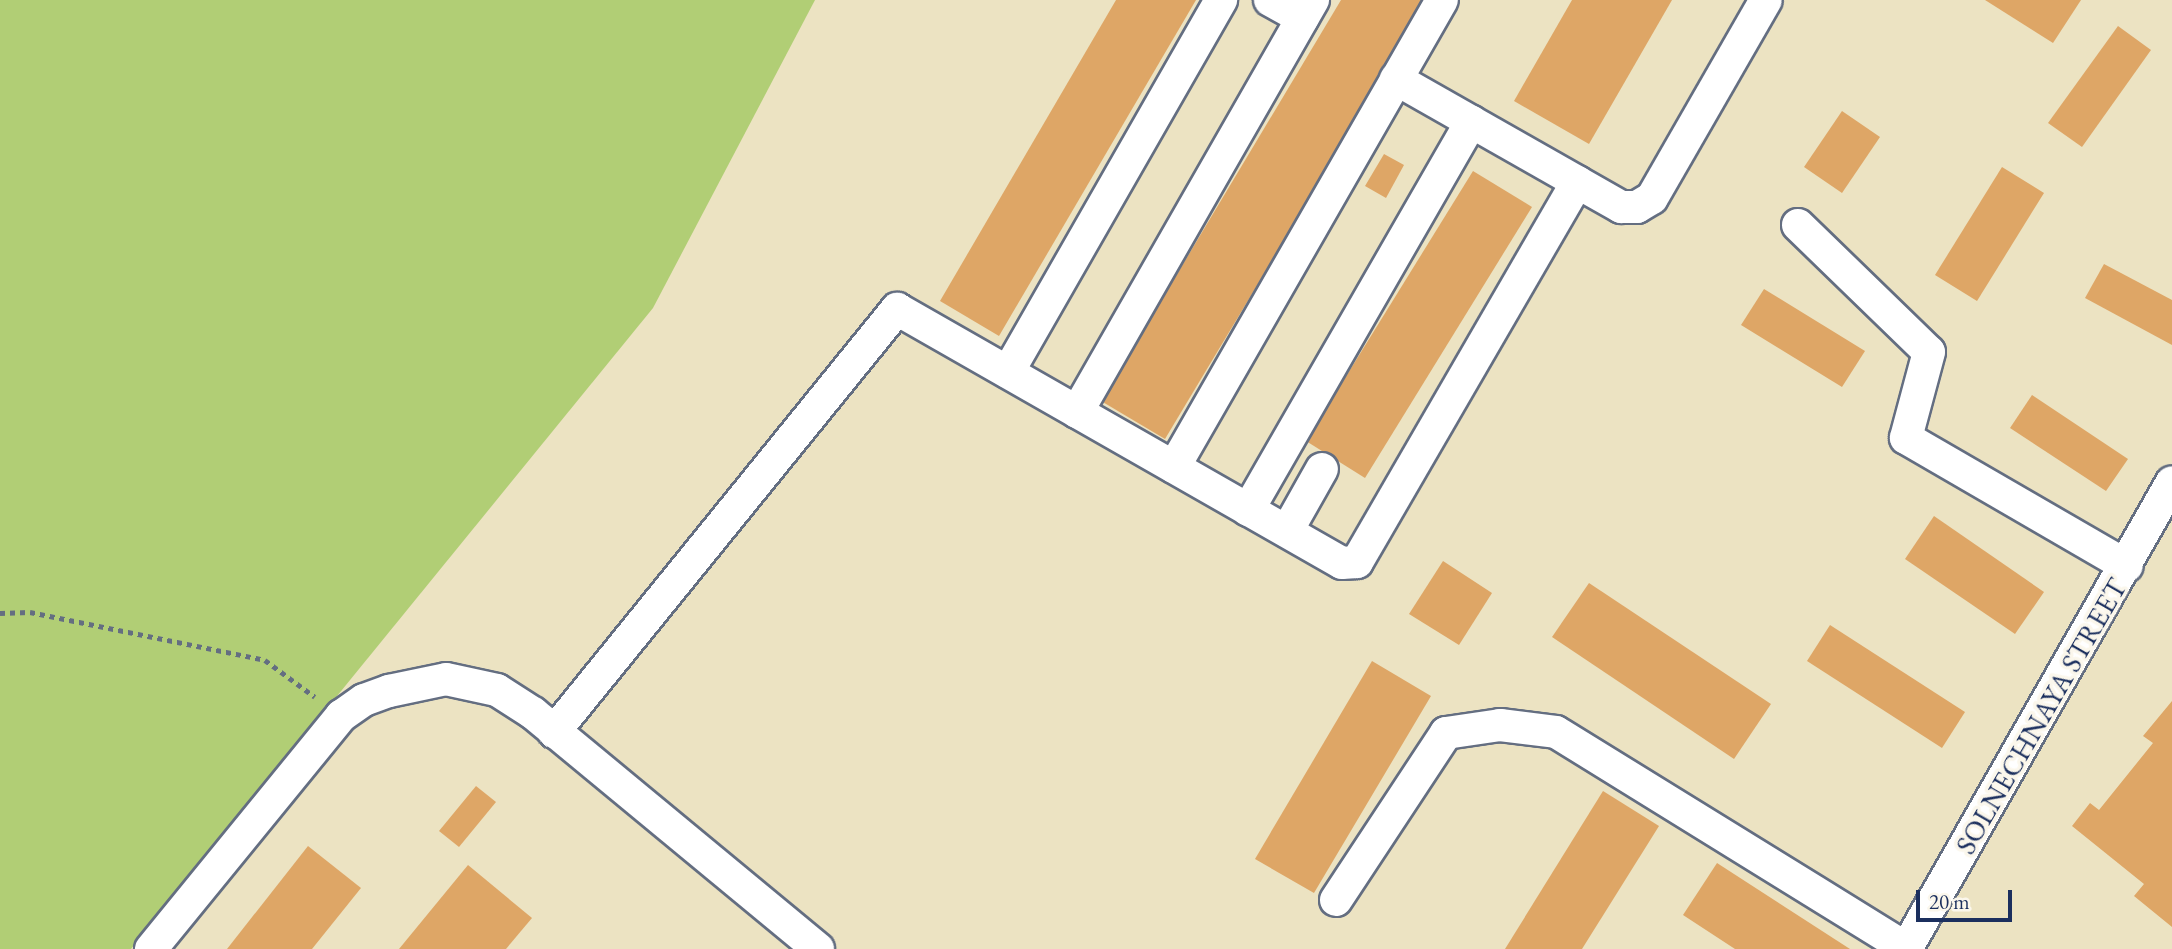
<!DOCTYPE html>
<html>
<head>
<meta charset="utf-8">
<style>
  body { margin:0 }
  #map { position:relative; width:2172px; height:949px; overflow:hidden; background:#ece3c2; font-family:"EB Garamond",serif }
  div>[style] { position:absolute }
  .green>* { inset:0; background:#b1ce75 }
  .building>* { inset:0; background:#dea666 }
  .path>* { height:4.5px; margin-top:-2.25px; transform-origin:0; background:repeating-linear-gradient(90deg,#646e81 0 5px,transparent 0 10px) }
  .roads { filter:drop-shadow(2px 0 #646e81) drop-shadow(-2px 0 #646e81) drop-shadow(0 2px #646e81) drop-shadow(0 -2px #646e81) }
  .minor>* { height:32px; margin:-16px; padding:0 16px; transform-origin:16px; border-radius:16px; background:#fff }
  span { translate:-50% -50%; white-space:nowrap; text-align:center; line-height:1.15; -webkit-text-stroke:7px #fbf7ec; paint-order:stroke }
  .street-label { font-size:28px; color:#1b2f5e }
  .scale { position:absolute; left:1916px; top:890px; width:96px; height:32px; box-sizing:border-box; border:4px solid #1b2f5e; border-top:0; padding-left:9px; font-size:21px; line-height:24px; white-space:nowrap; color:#1b2f5e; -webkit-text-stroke:5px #fbf7ec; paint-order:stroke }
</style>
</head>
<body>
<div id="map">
  <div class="green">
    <i style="clip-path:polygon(0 0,815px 0,653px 308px,131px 949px,0 949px)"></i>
  </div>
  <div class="building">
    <i style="clip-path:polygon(1116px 0,1196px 0,999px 336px,940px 301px)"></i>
    <i style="clip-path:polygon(1341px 0,1428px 0,1165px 439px,1101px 401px)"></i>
    <i style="clip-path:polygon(1572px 0,1672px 0,1589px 144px,1514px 101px)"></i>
    <i style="clip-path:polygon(1985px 0,2081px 0,2053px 43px)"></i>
    <i style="clip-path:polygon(2118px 26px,2151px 50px,2082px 147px,2048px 123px)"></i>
    <i style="clip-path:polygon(1842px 111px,1880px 137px,1842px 193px,1804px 167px)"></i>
    <i style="clip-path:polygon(1384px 154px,1404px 165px,1386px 198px,1365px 186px)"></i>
    <i style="clip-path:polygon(2002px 167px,2044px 193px,1977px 301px,1935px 275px)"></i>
    <i style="clip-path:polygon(1473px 171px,1532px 207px,1365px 478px,1306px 441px)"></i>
    <i style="clip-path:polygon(2104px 264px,2172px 300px,2172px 345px,2085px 298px)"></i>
    <i style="clip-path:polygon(1764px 289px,1865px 351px,1842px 387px,1741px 325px)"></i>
    <i style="clip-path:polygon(2032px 395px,2128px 459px,2106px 491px,2010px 428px)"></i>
    <i style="clip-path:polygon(1934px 516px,2044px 592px,2015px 634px,1905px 559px)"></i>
    <i style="clip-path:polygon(1443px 561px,1492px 593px,1459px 645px,1409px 614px)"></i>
    <i style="clip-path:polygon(1589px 583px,1771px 704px,1734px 759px,1552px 637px)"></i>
    <i style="clip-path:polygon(1830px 625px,1965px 712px,1942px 748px,1807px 661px)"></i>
    <i style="clip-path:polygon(1372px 661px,1431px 696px,1314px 893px,1255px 859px)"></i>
    <i style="clip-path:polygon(2172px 701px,2172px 927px,2134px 896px,2144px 884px,2072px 826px,2090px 803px,2099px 810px,2153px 743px,2143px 736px)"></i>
    <i style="clip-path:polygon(476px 786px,496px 802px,459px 847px,439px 831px)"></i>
    <i style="clip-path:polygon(1603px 791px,1659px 826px,1582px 949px,1505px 949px)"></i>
    <i style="clip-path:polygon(308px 846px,361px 888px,312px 949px,227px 949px)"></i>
    <i style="clip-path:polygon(1717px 863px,1850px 949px,1735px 949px,1683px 915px)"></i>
    <i style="clip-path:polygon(468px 865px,532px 918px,506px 949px,399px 949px)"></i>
  </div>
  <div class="path">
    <i style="left:0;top:613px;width:30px;rotate:-2deg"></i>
    <i style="left:30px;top:612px;width:240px;rotate:11.5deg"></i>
    <i style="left:265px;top:660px;width:62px;rotate:36.5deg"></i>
  </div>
  <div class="roads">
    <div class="minor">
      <i style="left:1270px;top:0;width:37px;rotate:29deg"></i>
      <i style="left:1396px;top:79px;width:208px;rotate:29.6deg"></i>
      <i style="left:1798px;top:225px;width:182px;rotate:44.1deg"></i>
      <i style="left:1929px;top:352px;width:89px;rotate:105deg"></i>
      <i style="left:1906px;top:438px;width:255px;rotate:30.1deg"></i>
      <i style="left:1008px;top:372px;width:429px;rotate:-60.2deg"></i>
      <i style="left:1077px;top:412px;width:475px;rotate:-60.2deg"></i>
      <i style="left:1174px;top:467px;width:538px;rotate:-60.15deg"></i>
      <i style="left:1248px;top:510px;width:448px;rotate:-60.1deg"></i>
      <i style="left:1287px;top:531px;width:71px;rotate:-60.6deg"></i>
      <i style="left:554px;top:732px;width:545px;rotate:-50.96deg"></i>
      <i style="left:897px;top:309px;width:512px;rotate:29.72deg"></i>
      <i style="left:1342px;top:563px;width:15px;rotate:-4deg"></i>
      <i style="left:1357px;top:562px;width:439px;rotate:-59.9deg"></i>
      <i style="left:1577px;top:182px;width:51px;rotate:29.6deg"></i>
      <i style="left:1621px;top:207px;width:16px"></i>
      <i style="left:1637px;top:207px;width:17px;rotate:-31deg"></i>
      <i style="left:1652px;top:198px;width:228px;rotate:-60.1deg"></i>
      <i style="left:1336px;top:900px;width:200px;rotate:-56.6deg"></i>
      <i style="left:1446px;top:733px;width:55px;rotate:-8.4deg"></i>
      <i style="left:1500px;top:725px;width:56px;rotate:7.1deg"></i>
      <i style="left:1556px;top:732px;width:413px;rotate:31.7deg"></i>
      <i style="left:151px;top:949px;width:301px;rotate:-50.8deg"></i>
      <i style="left:341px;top:716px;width:28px;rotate:-35deg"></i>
      <i style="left:364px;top:700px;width:27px;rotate:-20deg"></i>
      <i style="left:389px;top:691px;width:58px;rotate:-11.9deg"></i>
      <i style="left:446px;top:679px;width:52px;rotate:12.2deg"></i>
      <i style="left:497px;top:690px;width:43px;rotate:32.6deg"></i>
      <i style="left:533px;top:713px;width:370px;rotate:39.6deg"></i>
      <i style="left:1906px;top:949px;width:537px;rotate:-60.33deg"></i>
    </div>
  </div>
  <div class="street-label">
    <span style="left:2041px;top:716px;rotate:-60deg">SOLNECHNAYA STREET</span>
  </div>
  <div class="scale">20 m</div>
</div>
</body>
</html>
